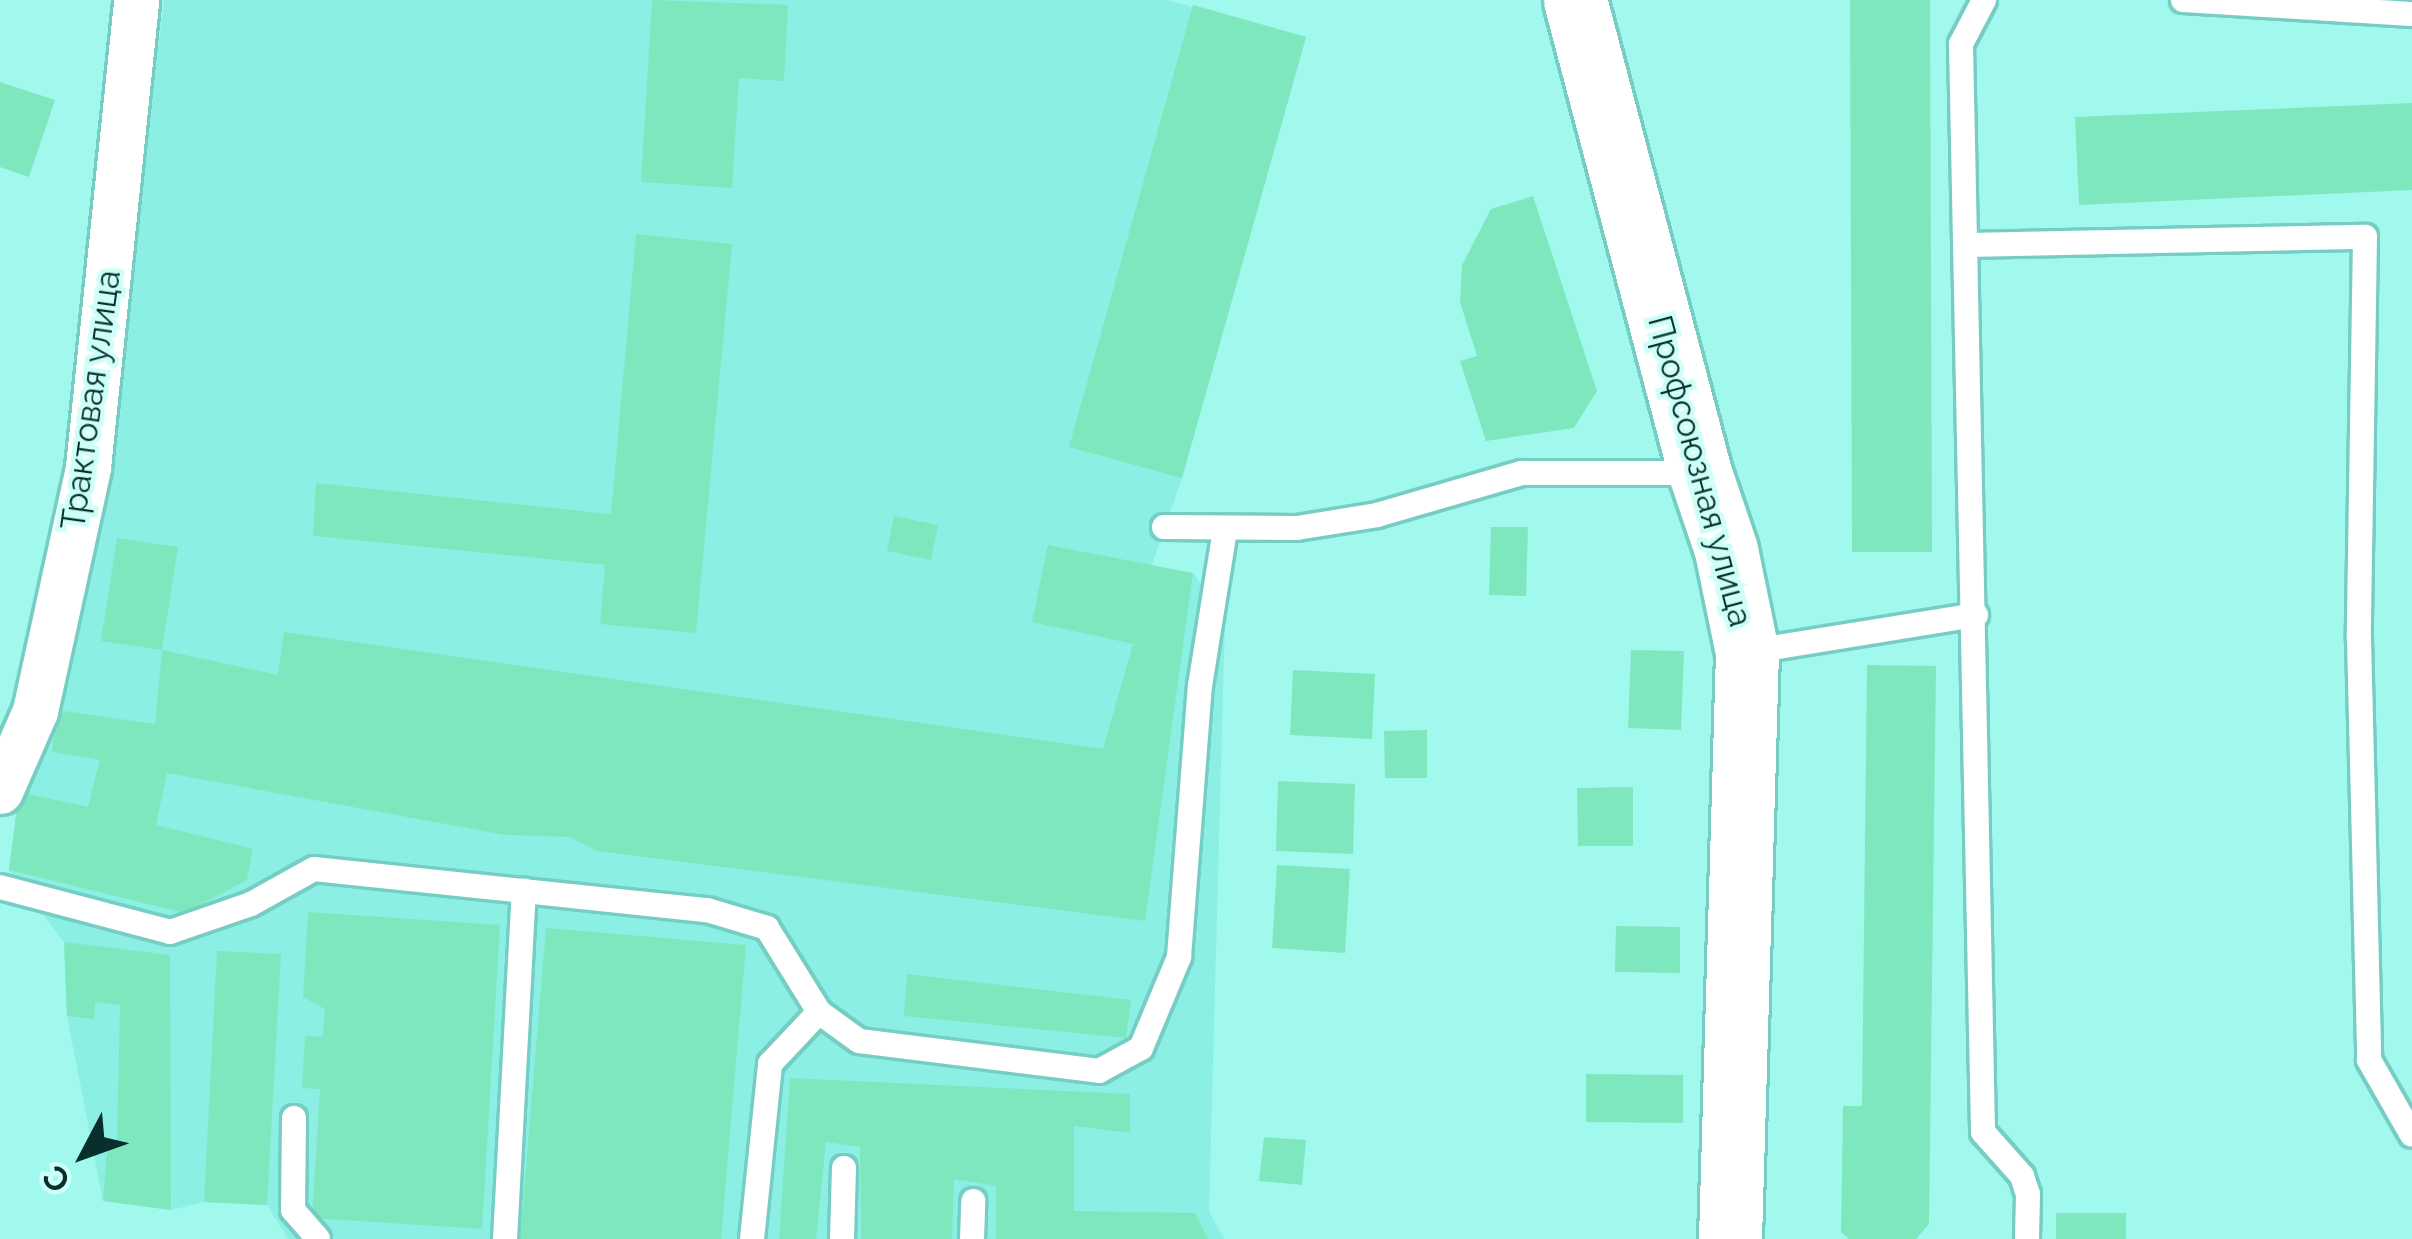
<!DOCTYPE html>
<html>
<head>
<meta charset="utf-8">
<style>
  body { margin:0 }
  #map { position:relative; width:2412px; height:1239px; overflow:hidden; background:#a1f9ee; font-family:Raleway,sans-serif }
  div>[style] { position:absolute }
  .built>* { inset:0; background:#8befe4 }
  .building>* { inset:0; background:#7fe7be }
  .roads { filter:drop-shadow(3px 0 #76cdc3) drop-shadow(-3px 0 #76cdc3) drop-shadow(0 3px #76cdc3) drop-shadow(0 -3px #76cdc3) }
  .lane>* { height:24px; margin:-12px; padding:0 12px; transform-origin:12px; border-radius:12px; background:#fff }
  .street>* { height:45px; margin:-22.5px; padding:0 22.5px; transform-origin:22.5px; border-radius:22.5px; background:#fff }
  .secondary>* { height:63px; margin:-31.5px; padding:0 31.5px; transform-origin:31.5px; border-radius:31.5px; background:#fff }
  span { translate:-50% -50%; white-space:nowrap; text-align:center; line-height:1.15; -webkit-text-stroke:9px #cdfff8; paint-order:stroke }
  .street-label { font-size:33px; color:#082f2b }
  .north { position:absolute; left:24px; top:1095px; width:120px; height:120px; -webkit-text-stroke:9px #cdfff8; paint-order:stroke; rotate:229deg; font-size:33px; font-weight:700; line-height:48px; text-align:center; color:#082f2b }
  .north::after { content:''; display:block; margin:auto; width:42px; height:54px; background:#082f2b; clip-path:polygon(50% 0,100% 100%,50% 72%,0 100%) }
</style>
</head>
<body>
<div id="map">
  <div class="built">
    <i style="clip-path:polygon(evenodd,164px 0,1167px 0,1306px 37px,1182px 478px,1151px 567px,1193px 573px,1225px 619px,1209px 1211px,1224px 1239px,288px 1239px,267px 1205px,204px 1202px,171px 1210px,103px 1201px,67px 1016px,64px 942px,9px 870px,19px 792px,111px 416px,164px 0,316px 484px,610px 514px,605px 565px,314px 536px,316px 484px)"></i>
  </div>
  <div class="building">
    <i style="clip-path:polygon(652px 0,788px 5px,784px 81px,739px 78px,732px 188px,641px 182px)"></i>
    <i style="clip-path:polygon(1850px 0,1930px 0,1932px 552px,1852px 552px)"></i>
    <i style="clip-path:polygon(1193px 5px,1306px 37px,1182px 478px,1069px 447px)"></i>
    <i style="clip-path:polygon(0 82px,55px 100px,29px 177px,0 167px)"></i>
    <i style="clip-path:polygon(2412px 103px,2412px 190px,2079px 205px,2075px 117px)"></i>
    <i style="clip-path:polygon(1533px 196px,1597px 391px,1574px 428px,1486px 441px,1460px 361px,1477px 356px,1460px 302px,1462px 265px,1491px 209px)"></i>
    <i style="clip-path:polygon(636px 234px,732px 244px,696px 633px,600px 624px,605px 565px,313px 536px,316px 483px,611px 514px)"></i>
    <i style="clip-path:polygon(894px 516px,938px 525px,931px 560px,887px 551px)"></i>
    <i style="clip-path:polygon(1491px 527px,1528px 527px,1526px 596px,1489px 595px)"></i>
    <i style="clip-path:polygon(117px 538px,178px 547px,162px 650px,278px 675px,284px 632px,1103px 749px,1133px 644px,1032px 622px,1048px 545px,1193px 573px,1145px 921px,598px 851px,569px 837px,506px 835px,167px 773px,156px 825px,253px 849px,247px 880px,185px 913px,9px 870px,19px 792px,88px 807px,100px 760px,52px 752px,57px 710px,155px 724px,162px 650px,101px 641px)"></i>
    <i style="clip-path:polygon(1631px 650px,1684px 651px,1681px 730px,1628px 728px)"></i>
    <i style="clip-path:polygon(1867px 665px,1936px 666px,1929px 1224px,1916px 1239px,1849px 1239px,1841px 1232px,1843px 1106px,1862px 1106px)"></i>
    <i style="clip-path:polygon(1293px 670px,1375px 674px,1372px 739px,1290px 735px)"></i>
    <i style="clip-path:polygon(1427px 730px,1427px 778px,1385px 778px,1384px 731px)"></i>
    <i style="clip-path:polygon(1278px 781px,1355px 784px,1353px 854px,1276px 851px)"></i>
    <i style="clip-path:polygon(1633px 787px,1633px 846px,1578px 846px,1577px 788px)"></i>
    <i style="clip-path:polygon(1277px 865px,1350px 869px,1345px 953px,1272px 948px)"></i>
    <i style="clip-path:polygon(308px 912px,500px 925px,482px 1229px,312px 1218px,320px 1089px,302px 1088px,305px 1036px,323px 1037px,325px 1009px,303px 997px)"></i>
    <i style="clip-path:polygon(1616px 926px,1680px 927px,1680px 973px,1615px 972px)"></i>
    <i style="clip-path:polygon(546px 928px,746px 945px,721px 1239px,520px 1239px)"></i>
    <i style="clip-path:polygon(64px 942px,170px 955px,171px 1210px,103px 1201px,107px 1152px,117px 1144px,120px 1005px,95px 1002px,94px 1019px,67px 1016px)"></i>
    <i style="clip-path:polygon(217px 951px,281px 954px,267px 1205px,204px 1202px)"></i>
    <i style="clip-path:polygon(907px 974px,1131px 1000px,1126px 1038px,904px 1016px)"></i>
    <i style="clip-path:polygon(1586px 1074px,1683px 1075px,1683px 1123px,1586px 1122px)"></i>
    <i style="clip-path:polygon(790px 1078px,1130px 1094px,1130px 1133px,1074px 1126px,1074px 1211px,1195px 1213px,1208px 1239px,996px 1239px,996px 1186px,954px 1179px,952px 1239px,861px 1239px,860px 1147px,826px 1142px,816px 1239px,779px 1239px)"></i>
    <i style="clip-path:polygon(1264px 1137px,1306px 1140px,1302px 1185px,1259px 1181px)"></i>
    <i style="clip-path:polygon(2056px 1213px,2126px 1213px,2126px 1239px,2056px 1239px)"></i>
  </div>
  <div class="roads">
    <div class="lane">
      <i style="left:1984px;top:0;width:50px;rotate:117.6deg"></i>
      <i style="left:1961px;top:44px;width:1088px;rotate:88.84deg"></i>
      <i style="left:1983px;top:1132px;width:59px;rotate:48.4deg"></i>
      <i style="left:2022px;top:1176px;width:19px;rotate:72deg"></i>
      <i style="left:2028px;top:1194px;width:45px;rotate:91.3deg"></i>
      <i style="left:2183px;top:0;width:229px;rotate:3.5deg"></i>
      <i style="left:1967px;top:245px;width:398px;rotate:-1.2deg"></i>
      <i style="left:2365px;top:237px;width:402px;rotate:90.9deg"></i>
      <i style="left:2359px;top:639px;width:421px;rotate:88.6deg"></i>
      <i style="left:2369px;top:1060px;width:86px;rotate:60.2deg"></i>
      <i style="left:1164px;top:527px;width:133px;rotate:0.4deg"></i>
      <i style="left:1297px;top:528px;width:81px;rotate:-9.2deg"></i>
      <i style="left:1377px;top:515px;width:151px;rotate:-16.2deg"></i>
      <i style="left:1522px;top:473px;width:176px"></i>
      <i style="left:1747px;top:652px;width:232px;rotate:-9.2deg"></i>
      <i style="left:0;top:887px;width:176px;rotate:14.8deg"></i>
      <i style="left:170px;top:932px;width:86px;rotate:-19.1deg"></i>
      <i style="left:251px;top:904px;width:72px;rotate:-29.1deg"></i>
      <i style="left:314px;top:869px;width:395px;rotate:6deg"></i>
      <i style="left:707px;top:910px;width:63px;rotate:16.7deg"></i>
      <i style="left:767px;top:928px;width:99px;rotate:58.2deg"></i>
      <i style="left:819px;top:1012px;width:49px;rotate:35.9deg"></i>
      <i style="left:859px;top:1041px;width:242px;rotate:7.1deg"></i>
      <i style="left:1099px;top:1071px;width:48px;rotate:-28.7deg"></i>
      <i style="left:1141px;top:1048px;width:99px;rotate:-67.3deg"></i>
      <i style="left:1179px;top:957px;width:272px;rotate:-85.6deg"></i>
      <i style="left:1200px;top:686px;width:158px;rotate:-80.9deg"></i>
      <i style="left:294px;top:1118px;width:92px;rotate:90.6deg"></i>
      <i style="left:293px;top:1210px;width:38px;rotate:49deg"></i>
      <i style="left:505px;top:1239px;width:349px;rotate:-86.9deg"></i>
      <i style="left:752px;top:1239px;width:176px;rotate:-84.1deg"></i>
      <i style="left:770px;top:1064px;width:71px;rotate:-46.7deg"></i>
      <i style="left:842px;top:1239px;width:71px;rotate:-88.4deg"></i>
      <i style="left:972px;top:1239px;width:38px;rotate:-88deg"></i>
    </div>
    <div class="street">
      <i style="left:0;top:791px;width:87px;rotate:-66.4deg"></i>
      <i style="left:35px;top:711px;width:250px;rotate:-77.7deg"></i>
      <i style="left:88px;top:467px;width:469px;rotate:-84.1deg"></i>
    </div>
    <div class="secondary">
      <i style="left:1575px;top:0;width:489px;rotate:75.2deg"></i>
      <i style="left:1700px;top:473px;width:81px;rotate:71.3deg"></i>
      <i style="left:1726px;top:550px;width:104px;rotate:78.4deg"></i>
      <i style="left:1747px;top:652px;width:587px;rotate:91.66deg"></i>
    </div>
  </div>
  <div class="street-label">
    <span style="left:91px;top:400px;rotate:-82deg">Трактовая улица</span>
    <span style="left:1700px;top:471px;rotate:75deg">Профсоюзная улица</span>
  </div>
  <div class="north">С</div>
</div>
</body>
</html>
